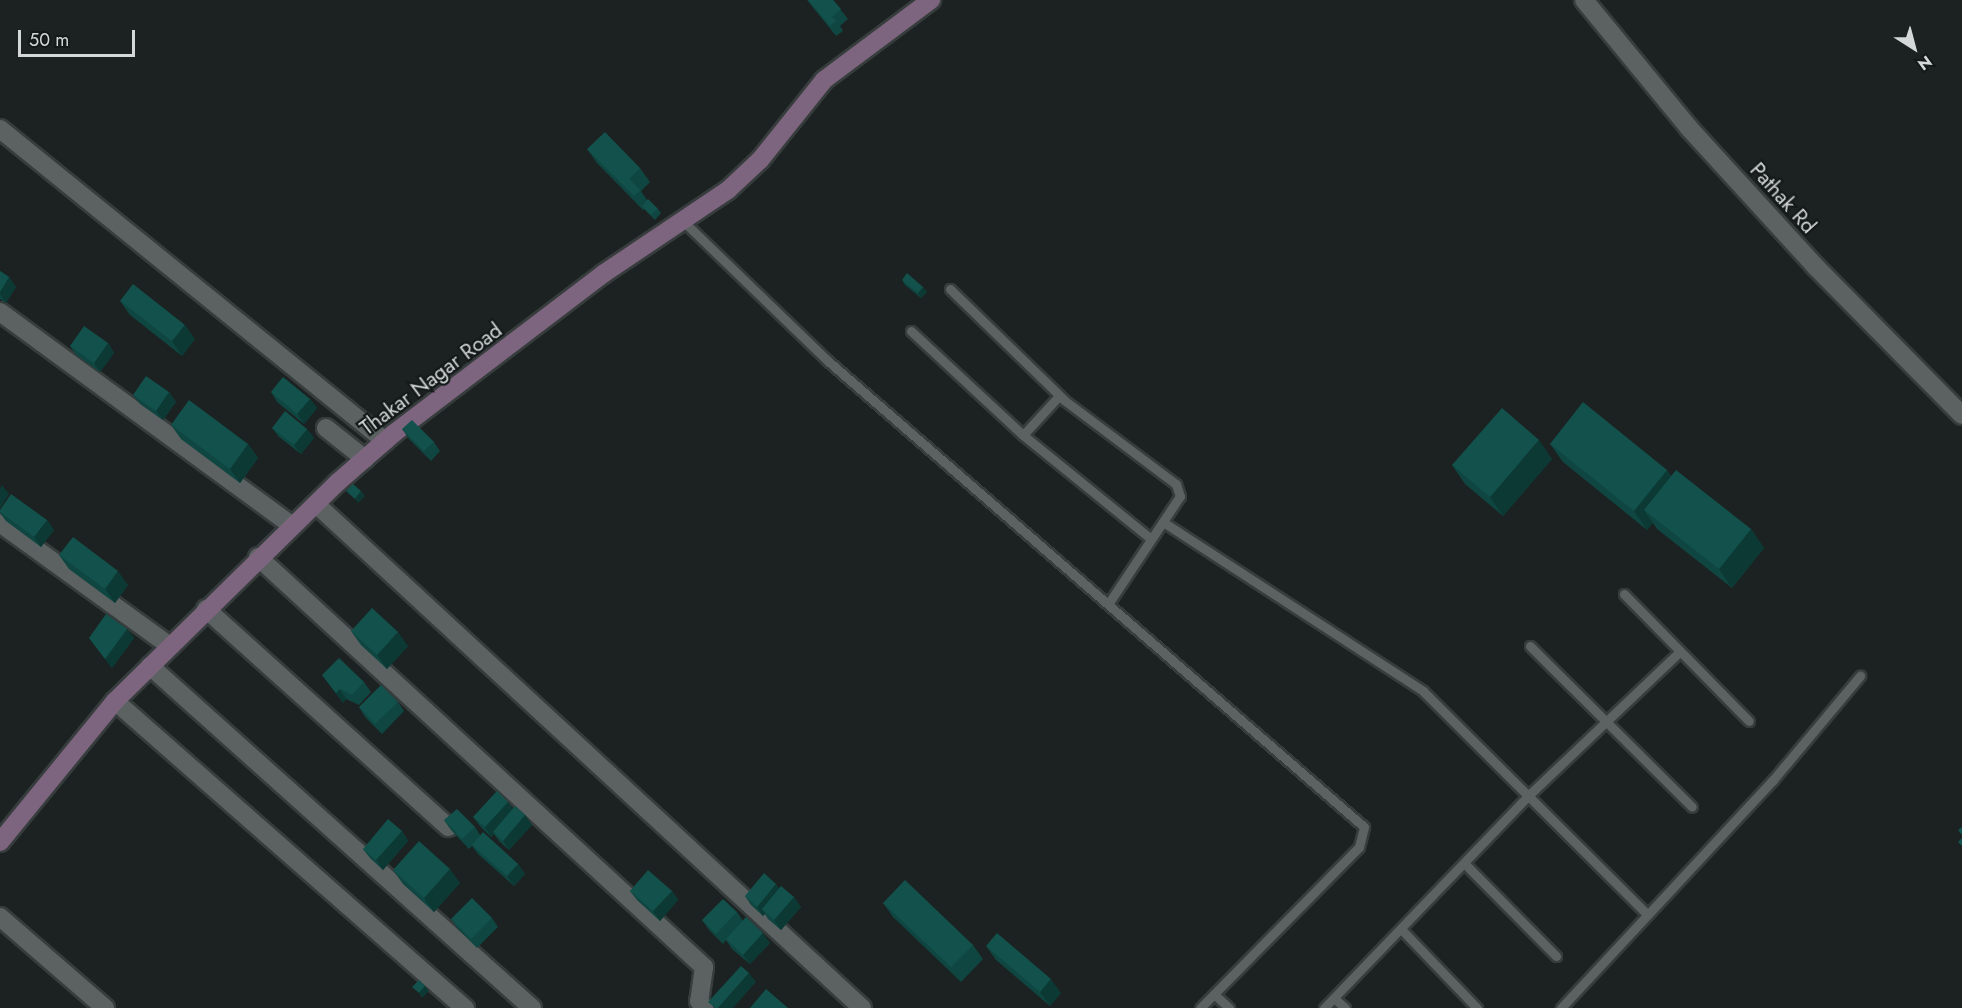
<!DOCTYPE html>
<html>
<head>
<meta charset="utf-8">
<style>
  body { margin:0 }
  #map { position:relative; width:1962px; height:1008px; overflow:hidden; background:#1c2221; font-family:Jost,sans-serif }
  div>[style] { position:absolute }
  .roads { filter:drop-shadow(2px 0 #373c3c) drop-shadow(-2px 0 #373c3c) drop-shadow(0 2px #373c3c) drop-shadow(0 -2px #373c3c) }
  .lane>* { height:9px; margin:-4.5px; padding:0 4.5px; transform-origin:4.5px; border-radius:4.5px; background:#5b6261 }
  .street>* { height:18px; margin:-9px; padding:0 9px; transform-origin:9px; border-radius:9px; background:#5b6261 }
  .secondary>* { height:18px; margin:-9px; padding:0 9px; transform-origin:9px; border-radius:9px; background:#7d657f }
  .wall>* { inset:0; background:#0f4641 }
  .shaded-wall>* { inset:0; background:#0d3935 }
  .building>* { inset:0; background:#12514c }
  span { translate:-50% -50%; white-space:nowrap; text-align:center; line-height:1.15; -webkit-text-stroke:4.5px #131818; paint-order:stroke }
  .street-label { font-size:21px; color:#d4d8d8 }
  .north { position:absolute; left:1884px; top:18px; width:60px; height:60px; -webkit-text-stroke:4px #131818; paint-order:stroke; rotate:144deg; font-size:16px; font-weight:700; line-height:24px; text-align:center; color:#d4d8d8 }
  .north::after { content:''; display:block; margin:auto; width:21px; height:27px; background:#d4d8d8; clip-path:polygon(50% 0,100% 100%,50% 72%,0 100%) }
  .scale { position:absolute; left:18px; top:30px; width:117px; height:27px; box-sizing:border-box; border:3px solid #d4d8d8; border-top:0; padding-left:8px; font-size:18px; line-height:21px; white-space:nowrap; color:#d4d8d8; -webkit-text-stroke:4px #131818; paint-order:stroke }
</style>
</head>
<body>
<div id="map">
  <div class="roads">
    <div class="lane">
      <i style="left:683px;top:221px;width:202px;rotate:44deg"></i>
      <i style="left:828px;top:361px;width:710px;rotate:41deg"></i>
      <i style="left:1364px;top:827px;width:21px;rotate:104deg"></i>
      <i style="left:1359px;top:847px;width:226px;rotate:134.6deg"></i>
      <i style="left:950px;top:289px;width:159px;rotate:44.2deg"></i>
      <i style="left:1064px;top:400px;width:140px;rotate:36.9deg"></i>
      <i style="left:1176px;top:484px;width:13px;rotate:72deg"></i>
      <i style="left:1180px;top:496px;width:128px;rotate:123.6deg"></i>
      <i style="left:911px;top:331px;width:153px;rotate:42.9deg"></i>
      <i style="left:1023px;top:435px;width:165px;rotate:39.1deg"></i>
      <i style="left:1023px;top:435px;width:53px;rotate:-47.3deg"></i>
      <i style="left:1163px;top:522px;width:310px;rotate:33deg"></i>
      <i style="left:1423px;top:691px;width:317px;rotate:44.9deg"></i>
      <i style="left:1624px;top:594px;width:178px;rotate:45.5deg"></i>
      <i style="left:1530px;top:646px;width:228px;rotate:44.8deg"></i>
      <i style="left:1464px;top:863px;width:131px;rotate:45.3deg"></i>
      <i style="left:1401px;top:929px;width:110px;rotate:46.1deg"></i>
      <i style="left:1214px;top:994px;width:21px;rotate:43deg"></i>
      <i style="left:1334px;top:998px;width:15px;rotate:42deg"></i>
      <i style="left:1324px;top:1008px;width:296px;rotate:-46.1deg"></i>
      <i style="left:1529px;top:795px;width:207px;rotate:-43.6deg"></i>
      <i style="left:1561px;top:1008px;width:311px;rotate:-47.1deg"></i>
      <i style="left:1773px;top:780px;width:136px;rotate:-50.1deg"></i>
    </div>
    <div class="street">
      <i style="left:1584px;top:0;width:166px;rotate:50.6deg"></i>
      <i style="left:1689px;top:128px;width:187px;rotate:47.6deg"></i>
      <i style="left:1815px;top:266px;width:209px;rotate:45.4deg"></i>
      <i style="left:0;top:129px;width:496px;rotate:39deg"></i>
      <i style="left:0;top:312px;width:362px;rotate:36.2deg"></i>
      <i style="left:326px;top:428px;width:50px;rotate:38.5deg"></i>
      <i style="left:316px;top:504px;width:743px;rotate:42.71deg"></i>
      <i style="left:0;top:523px;width:210px;rotate:35.9deg"></i>
      <i style="left:258px;top:557px;width:606px;rotate:42.59deg"></i>
      <i style="left:704px;top:967px;width:34px;rotate:98deg"></i>
      <i style="left:699px;top:1001px;width:9px;rotate:54deg"></i>
      <i style="left:206px;top:609px;width:326px;rotate:42deg"></i>
      <i style="left:150px;top:666px;width:513px;rotate:41.84deg"></i>
      <i style="left:115px;top:701px;width:466px;rotate:41.3deg"></i>
      <i style="left:0;top:917px;width:139px;rotate:40.9deg"></i>
    </div>
    <div class="secondary">
      <i style="left:0;top:842px;width:182px;rotate:-50.8deg"></i>
      <i style="left:115px;top:701px;width:313px;rotate:-44.5deg"></i>
      <i style="left:338px;top:482px;width:73px;rotate:-41.1deg"></i>
      <i style="left:393px;top:434px;width:264px;rotate:-37.3deg"></i>
      <i style="left:603px;top:274px;width:151px;rotate:-33.9deg"></i>
      <i style="left:728px;top:190px;width:44px;rotate:-43.2deg"></i>
      <i style="left:760px;top:160px;width:102px;rotate:-51.3deg"></i>
      <i style="left:824px;top:80px;width:134px;rotate:-36.8deg"></i>
    </div>
  </div>
  <div class="wall">
    <i style="clip-path:polygon(807px 0,833px 0,848px 19px,840px 26px,843px 31px,836px 36px)"></i>
    <i style="clip-path:polygon(587px 149px,640px 168px,650px 182px,641px 191px,647px 200px,658px 209px,661px 213px,655px 220px,644px 209px,643px 210px,597px 163px)"></i>
    <i style="clip-path:polygon(0 271px,9px 277px,16px 287px,6px 303px,0 299px)"></i>
    <i style="clip-path:polygon(902px 280px,923px 287px,927px 292px,921px 298px,905px 285px)"></i>
    <i style="clip-path:polygon(120px 301px,195px 339px,182px 356px,130px 315px)"></i>
    <i style="clip-path:polygon(108px 343px,114px 353px,100px 372px,76px 355px,70px 346px)"></i>
    <i style="clip-path:polygon(169px 392px,176px 402px,163px 420px,140px 404px,133px 395px)"></i>
    <i style="clip-path:polygon(271px 392px,310px 399px,317px 408px,304px 424px,277px 402px)"></i>
    <i style="clip-path:polygon(171px 425px,248px 444px,258px 458px,240px 483px,181px 439px)"></i>
    <i style="clip-path:polygon(272px 428px,307px 429px,314px 438px,301px 454px,279px 437px)"></i>
    <i style="clip-path:polygon(402px 429px,434px 442px,440px 451px,431px 461px,409px 439px)"></i>
    <i style="clip-path:polygon(1550px 444px,1667px 470px,1671px 476px,1751px 529px,1764px 548px,1732px 588px,1657px 529px,1653px 523px,1647px 530px,1563px 462px)"></i>
    <i style="clip-path:polygon(1552px 459px,1503px 516px,1465px 484px,1452px 465px)"></i>
    <i style="clip-path:polygon(0 510px,47px 520px,54px 530px,41px 547px,6px 521px,0 513px)"></i>
    <i style="clip-path:polygon(59px 555px,128px 585px,115px 603px,69px 569px)"></i>
    <i style="clip-path:polygon(127px 629px,134px 638px,112px 668px,89px 638px)"></i>
    <i style="clip-path:polygon(351px 631px,408px 646px,387px 669px,361px 645px)"></i>
    <i style="clip-path:polygon(322px 675px,364px 682px,371px 692px,359px 705px,346px 699px,343px 703px)"></i>
    <i style="clip-path:polygon(398px 702px,404px 711px,382px 734px,365px 717px,359px 707px)"></i>
    <i style="clip-path:polygon(508px 802px,513px 809px,525px 815px,532px 825px,509px 850px,499px 841px,494px 834px,491px 837px,480px 826px,473px 817px)"></i>
    <i style="clip-path:polygon(444px 820px,475px 827px,480px 835px,518px 864px,525px 874px,514px 886px,478px 854px,472px 846px,469px 849px,451px 830px)"></i>
    <i style="clip-path:polygon(402px 831px,408px 841px,383px 870px,370px 858px,363px 849px)"></i>
    <i style="clip-path:polygon(393px 870px,460px 883px,434px 912px,403px 884px)"></i>
    <i style="clip-path:polygon(780px 888px,794px 897px,801px 907px,781px 930px,768px 919px,765px 914px,763px 916px,751px 905px,745px 896px)"></i>
    <i style="clip-path:polygon(630px 891px,672px 891px,678px 900px,660px 921px,637px 900px)"></i>
    <i style="clip-path:polygon(883px 903px,973px 945px,983px 959px,961px 982px,893px 917px)"></i>
    <i style="clip-path:polygon(737px 912px,743px 921px,770px 943px,750px 964px,732px 949px,726px 940px,723px 944px,709px 930px,702px 920px)"></i>
    <i style="clip-path:polygon(492px 918px,498px 927px,477px 948px,458px 929px,451px 919px)"></i>
    <i style="clip-path:polygon(986px 946px,1061px 993px,1050px 1006px,996px 960px)"></i>
  </div>
  <div class="shaded-wall">
    <i style="clip-path:polygon(9px 277px,16px 287px,6px 303px,0 294px,0 292px)"></i>
    <i style="clip-path:polygon(923px 287px,927px 292px,921px 298px,918px 293px)"></i>
    <i style="clip-path:polygon(185px 325px,195px 339px,182px 356px,172px 341px)"></i>
    <i style="clip-path:polygon(108px 343px,114px 353px,100px 372px,94px 363px)"></i>
    <i style="clip-path:polygon(169px 392px,176px 402px,163px 420px,156px 411px)"></i>
    <i style="clip-path:polygon(310px 399px,317px 408px,304px 424px,297px 414px)"></i>
    <i style="clip-path:polygon(307px 429px,314px 438px,301px 454px,294px 445px)"></i>
    <i style="clip-path:polygon(1539px 440px,1552px 459px,1503px 516px,1490px 497px)"></i>
    <i style="clip-path:polygon(248px 444px,258px 458px,240px 483px,230px 469px)"></i>
    <i style="clip-path:polygon(1667px 470px,1680px 489px,1644px 510px,1653px 523px,1647px 530px,1634px 511px)"></i>
    <i style="clip-path:polygon(2px 485px,9px 494px,0 509px,0 489px)"></i>
    <i style="clip-path:polygon(361px 491px,365px 496px,358px 503px,355px 499px)"></i>
    <i style="clip-path:polygon(47px 520px,54px 530px,41px 547px,34px 537px)"></i>
    <i style="clip-path:polygon(1751px 529px,1764px 548px,1732px 588px,1719px 569px)"></i>
    <i style="clip-path:polygon(118px 571px,128px 585px,115px 603px,105px 589px)"></i>
    <i style="clip-path:polygon(127px 629px,134px 638px,112px 668px,105px 659px)"></i>
    <i style="clip-path:polygon(398px 632px,408px 646px,387px 669px,377px 655px)"></i>
    <i style="clip-path:polygon(340px 689px,346px 699px,343px 703px,336px 693px)"></i>
    <i style="clip-path:polygon(508px 802px,515px 811px,491px 837px,485px 827px)"></i>
    <i style="clip-path:polygon(525px 815px,532px 825px,509px 850px,503px 841px)"></i>
    <i style="clip-path:polygon(402px 831px,408px 841px,383px 870px,376px 860px)"></i>
    <i style="clip-path:polygon(518px 864px,525px 874px,514px 886px,507px 876px)"></i>
    <i style="clip-path:polygon(450px 869px,460px 883px,434px 912px,424px 898px)"></i>
    <i style="clip-path:polygon(776px 884px,783px 893px,762px 909px,765px 914px,763px 916px,757px 907px)"></i>
    <i style="clip-path:polygon(672px 891px,678px 900px,660px 921px,653px 911px)"></i>
    <i style="clip-path:polygon(794px 897px,801px 907px,781px 930px,774px 920px)"></i>
    <i style="clip-path:polygon(763px 933px,770px 943px,750px 964px,743px 955px)"></i>
    <i style="clip-path:polygon(749px 973px,756px 982px,733px 1008px,718px 1008px)"></i>
    <i style="clip-path:polygon(1051px 979px,1061px 993px,1050px 1006px,1040px 992px)"></i>
    <i style="clip-path:polygon(425px 986px,429px 991px,422px 998px,419px 993px)"></i>
  </div>
  <div class="building">
    <i style="clip-path:polygon(808px 0,833px 0,841px 9px,832px 17px,836px 21px,830px 26px)"></i>
    <i style="clip-path:polygon(605px 132px,640px 168px,629px 179px,640px 190px,634px 196px,587px 149px)"></i>
    <i style="clip-path:polygon(648px 199px,658px 209px,651px 215px,642px 206px)"></i>
    <i style="clip-path:polygon(0 271px,9px 277px,0 292px)"></i>
    <i style="clip-path:polygon(907px 273px,923px 287px,918px 293px,902px 280px)"></i>
    <i style="clip-path:polygon(133px 284px,185px 325px,172px 341px,120px 301px)"></i>
    <i style="clip-path:polygon(84px 326px,108px 343px,94px 363px,70px 346px)"></i>
    <i style="clip-path:polygon(146px 376px,169px 392px,156px 411px,133px 395px)"></i>
    <i style="clip-path:polygon(283px 377px,310px 399px,297px 414px,271px 392px)"></i>
    <i style="clip-path:polygon(189px 400px,248px 444px,230px 469px,171px 425px)"></i>
    <i style="clip-path:polygon(1583px 402px,1667px 470px,1634px 511px,1550px 444px)"></i>
    <i style="clip-path:polygon(1502px 408px,1539px 440px,1490px 497px,1452px 465px)"></i>
    <i style="clip-path:polygon(285px 411px,307px 429px,294px 445px,272px 428px)"></i>
    <i style="clip-path:polygon(412px 420px,434px 442px,424px 451px,402px 429px)"></i>
    <i style="clip-path:polygon(1676px 470px,1751px 529px,1719px 569px,1644px 510px)"></i>
    <i style="clip-path:polygon(353px 484px,361px 491px,355px 499px,346px 491px)"></i>
    <i style="clip-path:polygon(11px 494px,47px 520px,34px 537px,0 512px,0 510px)"></i>
    <i style="clip-path:polygon(73px 537px,118px 571px,105px 589px,59px 555px)"></i>
    <i style="clip-path:polygon(372px 608px,398px 632px,377px 655px,351px 631px)"></i>
    <i style="clip-path:polygon(106px 614px,127px 629px,105px 659px,89px 638px)"></i>
    <i style="clip-path:polygon(339px 658px,364px 682px,352px 695px,340px 689px,336px 693px,322px 675px)"></i>
    <i style="clip-path:polygon(381px 685px,398px 702px,375px 724px,359px 707px)"></i>
    <i style="clip-path:polygon(497px 791px,508px 802px,485px 827px,473px 817px)"></i>
    <i style="clip-path:polygon(515px 806px,525px 815px,503px 841px,493px 832px)"></i>
    <i style="clip-path:polygon(457px 809px,475px 827px,462px 839px,444px 820px)"></i>
    <i style="clip-path:polygon(388px 819px,402px 831px,376px 860px,363px 849px)"></i>
    <i style="clip-path:polygon(1962px 827px,1962px 835px,1958px 830px)"></i>
    <i style="clip-path:polygon(483px 832px,518px 864px,507px 876px,472px 845px)"></i>
    <i style="clip-path:polygon(1962px 838px,1962px 846px,1958px 842px)"></i>
    <i style="clip-path:polygon(419px 841px,450px 869px,424px 898px,393px 870px)"></i>
    <i style="clip-path:polygon(648px 870px,672px 891px,653px 911px,630px 891px)"></i>
    <i style="clip-path:polygon(764px 873px,776px 884px,757px 907px,745px 896px)"></i>
    <i style="clip-path:polygon(905px 880px,973px 945px,951px 967px,883px 903px)"></i>
    <i style="clip-path:polygon(781px 886px,794px 897px,774px 920px,762px 909px)"></i>
    <i style="clip-path:polygon(472px 898px,492px 918px,471px 939px,451px 919px)"></i>
    <i style="clip-path:polygon(723px 899px,737px 912px,716px 934px,702px 920px)"></i>
    <i style="clip-path:polygon(746px 917px,763px 933px,743px 955px,726px 939px)"></i>
    <i style="clip-path:polygon(997px 933px,1051px 979px,1040px 992px,986px 946px)"></i>
    <i style="clip-path:polygon(741px 966px,749px 973px,718px 1008px,715px 1008px,708px 1002px)"></i>
    <i style="clip-path:polygon(419px 980px,425px 986px,419px 993px,412px 987px)"></i>
    <i style="clip-path:polygon(766px 989px,788px 1008px,750px 1008px)"></i>
  </div>
  <div class="street-label">
    <span style="left:1783px;top:198px;rotate:48deg">Pathak Rd</span>
    <span style="left:431px;top:379px;rotate:-37deg">Thakar Nagar Road</span>
  </div>
  <div class="north">N</div>
  <div class="scale">50 m</div>
</div>
</body>
</html>
